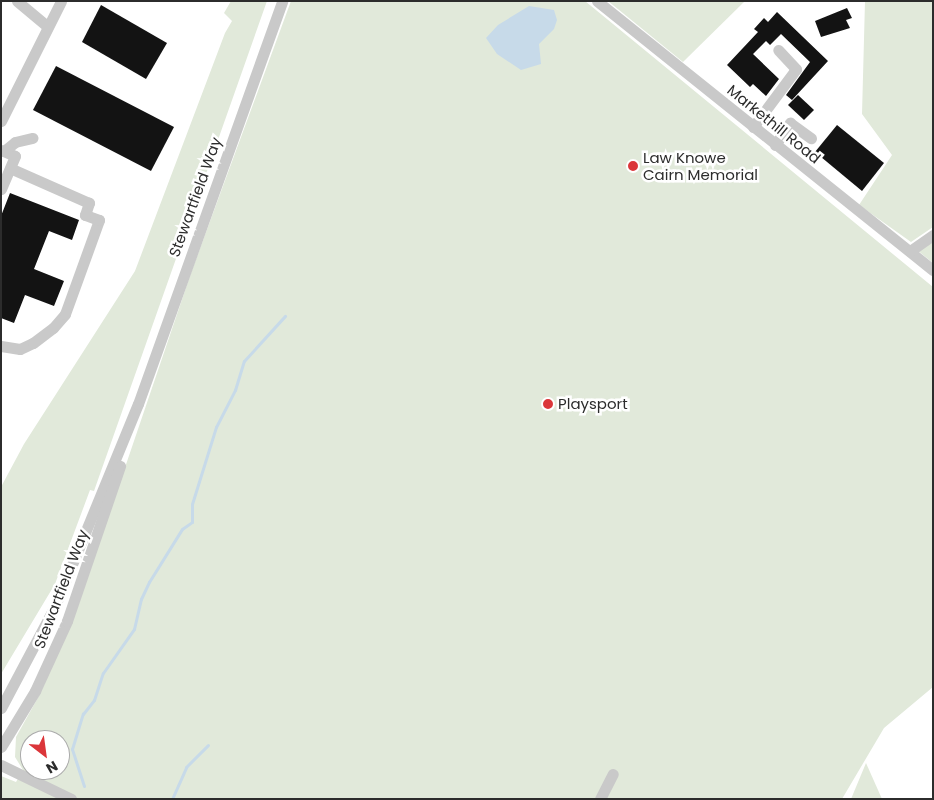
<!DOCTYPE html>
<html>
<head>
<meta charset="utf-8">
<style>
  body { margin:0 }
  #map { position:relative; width:934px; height:800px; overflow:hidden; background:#fff; font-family:Poppins,sans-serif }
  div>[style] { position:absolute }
  .green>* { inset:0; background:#e1e9da }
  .water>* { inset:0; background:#c7dae9 }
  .stream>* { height:3px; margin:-1.5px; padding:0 1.5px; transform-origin:1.5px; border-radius:1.5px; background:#c7dae9 }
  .building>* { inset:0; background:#131313 }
  .minor>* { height:11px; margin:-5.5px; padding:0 5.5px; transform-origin:5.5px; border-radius:5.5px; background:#c9c9c9 }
  .dots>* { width:14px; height:14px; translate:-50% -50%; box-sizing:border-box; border:2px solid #fff; border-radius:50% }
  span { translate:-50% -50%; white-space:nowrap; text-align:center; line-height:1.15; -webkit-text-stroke:5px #fff; paint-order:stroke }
  .street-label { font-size:15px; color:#2c2c2c }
  .poi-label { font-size:15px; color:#2c2c2c }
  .left { translate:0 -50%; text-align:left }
  .frame { position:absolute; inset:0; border:2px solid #2c2c2c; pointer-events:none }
  .north { position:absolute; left:20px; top:730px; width:50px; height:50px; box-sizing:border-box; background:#fff; border:1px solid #ababab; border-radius:50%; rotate:150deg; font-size:14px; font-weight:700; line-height:20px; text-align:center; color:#2c2c2c }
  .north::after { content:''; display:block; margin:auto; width:18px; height:22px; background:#db363a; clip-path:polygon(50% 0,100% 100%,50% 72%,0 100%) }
</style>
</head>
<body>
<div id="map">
  <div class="green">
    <i style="clip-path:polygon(231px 1px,267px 1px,94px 491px,90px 490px,55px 584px,1px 674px,1px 487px,24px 444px,135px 271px,225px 33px,232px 21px,224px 13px)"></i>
    <i style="clip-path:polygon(evenodd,291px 1px,585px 1px,933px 287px,933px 687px,884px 728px,842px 799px,1px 799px,1px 776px,16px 782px,23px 770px,15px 757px,16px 737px,40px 694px,78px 606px,191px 273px,291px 1px,30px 740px,60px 740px,60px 770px,30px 770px,30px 740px)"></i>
    <i style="clip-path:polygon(608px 1px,745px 1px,683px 62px)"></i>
    <i style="clip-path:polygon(865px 1px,933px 1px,933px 227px,911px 242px,859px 205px,892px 155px,862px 114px)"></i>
    <i style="clip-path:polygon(933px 239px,933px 263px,917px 250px)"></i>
    <i style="clip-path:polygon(866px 763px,882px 799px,851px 799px)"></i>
  </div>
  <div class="water">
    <i style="clip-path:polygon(529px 6px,554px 10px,557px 20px,554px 29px,539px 44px,541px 64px,521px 70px,497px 54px,486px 38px,498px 25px)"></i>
  </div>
  <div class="stream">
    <i style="left:84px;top:786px;width:39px;rotate:-108deg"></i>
    <i style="left:72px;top:749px;width:37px;rotate:-73deg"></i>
    <i style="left:83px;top:714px;width:18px;rotate:-52deg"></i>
    <i style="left:94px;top:700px;width:28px;rotate:-72deg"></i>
    <i style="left:103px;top:673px;width:54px;rotate:-54.8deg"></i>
    <i style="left:134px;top:629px;width:31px;rotate:-77deg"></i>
    <i style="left:141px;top:599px;width:19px;rotate:-65deg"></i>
    <i style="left:149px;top:582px;width:62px;rotate:-58.1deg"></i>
    <i style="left:182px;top:529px;width:12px;rotate:-35deg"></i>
    <i style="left:192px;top:522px;width:18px;rotate:-90deg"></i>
    <i style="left:192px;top:504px;width:81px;rotate:-72.7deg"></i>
    <i style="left:216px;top:427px;width:42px;rotate:-62.8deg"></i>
    <i style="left:235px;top:390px;width:30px;rotate:-73deg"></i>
    <i style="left:244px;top:361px;width:61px;rotate:-47.7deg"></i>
    <i style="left:172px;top:799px;width:35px;rotate:-66deg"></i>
    <i style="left:186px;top:767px;width:31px;rotate:-45deg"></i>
  </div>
  <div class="building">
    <i style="clip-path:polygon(101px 5px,167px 43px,146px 79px,82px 42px)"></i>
    <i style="clip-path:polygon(847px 8px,852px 18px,846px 20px,850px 28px,821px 37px,815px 21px)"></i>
    <i style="clip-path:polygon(777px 12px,828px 61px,792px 100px,786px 95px,810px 62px,781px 34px,770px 45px,766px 41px,753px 54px,779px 79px,766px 96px,753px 84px,750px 87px,727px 65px,758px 32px,754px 29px,764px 18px,768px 22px)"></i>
    <i style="clip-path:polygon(56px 66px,174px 127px,151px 171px,33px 110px)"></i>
    <i style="clip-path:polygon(798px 95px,814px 110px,804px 120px,788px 105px)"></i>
    <i style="clip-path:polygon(837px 125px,884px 163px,862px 191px,815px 152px)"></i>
    <i style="clip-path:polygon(10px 193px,79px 220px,72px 240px,49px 231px,34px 269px,64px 281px,54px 306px,25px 295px,14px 323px,1px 318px,1px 216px)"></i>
  </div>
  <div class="minor">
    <i style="left:17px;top:1px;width:39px;rotate:40deg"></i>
    <i style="left:597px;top:1px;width:430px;rotate:38.7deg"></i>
    <i style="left:1px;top:121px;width:134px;rotate:-63.4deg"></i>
    <i style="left:753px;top:127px;width:72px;rotate:-53.4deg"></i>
    <i style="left:796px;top:69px;width:26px;rotate:-133deg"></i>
    <i style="left:775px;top:145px;width:27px;rotate:-56deg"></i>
    <i style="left:790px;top:123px;width:26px;rotate:36deg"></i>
    <i style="left:1px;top:150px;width:15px;rotate:23deg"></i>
    <i style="left:15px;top:156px;width:36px;rotate:113deg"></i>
    <i style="left:4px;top:151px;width:14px;rotate:-39deg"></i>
    <i style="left:15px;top:142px;width:18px;rotate:-13deg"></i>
    <i style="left:910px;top:251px;width:28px;rotate:-35deg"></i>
    <i style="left:1px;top:346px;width:19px;rotate:9deg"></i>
    <i style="left:20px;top:349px;width:14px;rotate:-25deg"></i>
    <i style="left:33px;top:343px;width:25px;rotate:-37deg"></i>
    <i style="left:53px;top:328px;width:18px;rotate:-49deg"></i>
    <i style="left:65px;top:314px;width:100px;rotate:-70.1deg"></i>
    <i style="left:99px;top:220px;width:15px;rotate:-160deg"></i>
    <i style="left:85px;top:215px;width:13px;rotate:-72deg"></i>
    <i style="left:89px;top:203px;width:86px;rotate:-156.1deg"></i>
    <i style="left:1px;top:708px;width:115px;rotate:-62.1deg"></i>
    <i style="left:55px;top:606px;width:218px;rotate:-67.7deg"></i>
    <i style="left:138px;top:404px;width:428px;rotate:-70.3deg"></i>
    <i style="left:1px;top:747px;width:66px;rotate:-58.7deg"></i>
    <i style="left:35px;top:691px;width:77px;rotate:-65.4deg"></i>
    <i style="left:67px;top:621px;width:164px;rotate:-71.1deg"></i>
    <i style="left:1px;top:765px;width:78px;rotate:25.9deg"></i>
    <i style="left:600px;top:799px;width:28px;rotate:-63deg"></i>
  </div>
  <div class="dots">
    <i style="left:633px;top:166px;background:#db363a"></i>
    <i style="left:548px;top:404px;background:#db363a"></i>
  </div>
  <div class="street-label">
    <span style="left:774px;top:124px;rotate:39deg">Markethill Road</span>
    <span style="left:195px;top:197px;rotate:-70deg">Stewartfield Way</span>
    <span style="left:61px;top:589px;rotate:-69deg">Stewartfield Way</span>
  </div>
  <div class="poi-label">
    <span class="left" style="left:643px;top:166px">Law Knowe<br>Cairn Memorial</span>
    <span class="left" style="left:558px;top:404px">Playsport</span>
  </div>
  <div class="frame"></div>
  <div class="north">N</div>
</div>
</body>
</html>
